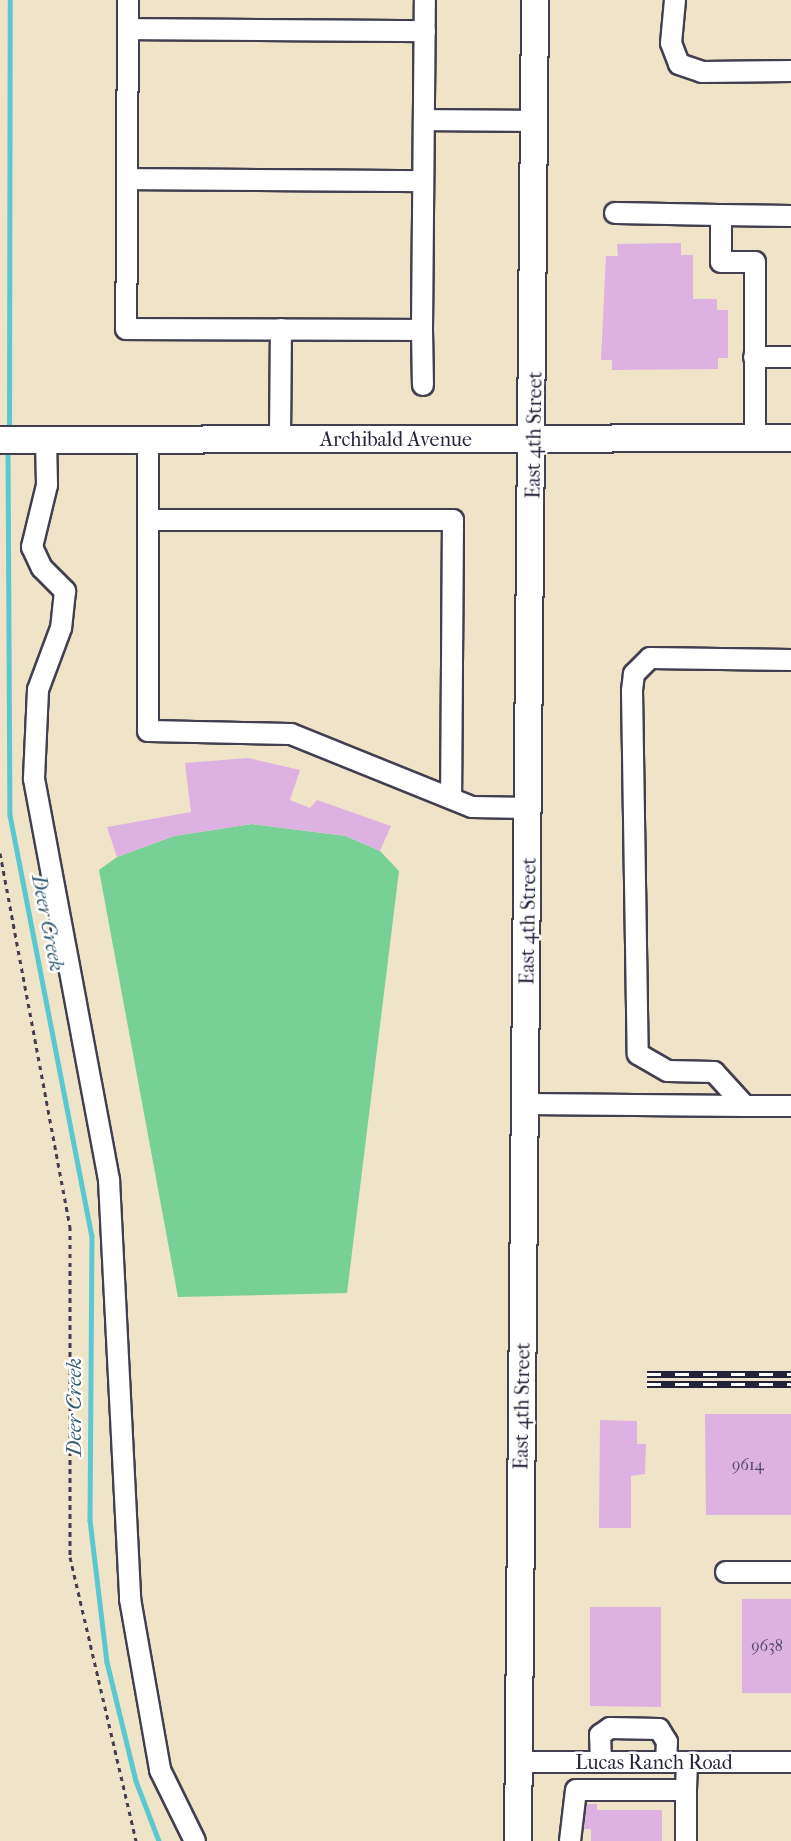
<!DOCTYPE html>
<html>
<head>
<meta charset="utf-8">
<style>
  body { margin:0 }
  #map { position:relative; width:791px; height:1841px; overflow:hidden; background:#efe4c7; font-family:"IM FELL French Canon",serif }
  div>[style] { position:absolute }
  .green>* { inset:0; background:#77d096 }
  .stream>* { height:4.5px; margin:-2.25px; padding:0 2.25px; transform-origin:2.25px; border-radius:2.25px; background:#5ac8d0 }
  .building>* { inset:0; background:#deb1e3 }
  .path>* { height:3px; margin-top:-1.5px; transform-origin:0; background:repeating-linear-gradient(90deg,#413f50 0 4.5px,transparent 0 9px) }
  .roads { filter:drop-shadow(2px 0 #413f50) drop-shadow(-2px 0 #413f50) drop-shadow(0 2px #413f50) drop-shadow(0 -2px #413f50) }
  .minor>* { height:20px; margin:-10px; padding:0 10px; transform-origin:10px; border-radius:10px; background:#fff }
  .major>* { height:26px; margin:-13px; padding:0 13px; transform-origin:13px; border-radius:13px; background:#fff }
  .rail>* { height:7px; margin-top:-3.5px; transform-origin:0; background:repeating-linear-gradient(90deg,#fff 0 14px,#22223b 0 28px); box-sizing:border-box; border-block:2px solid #22223b }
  span { translate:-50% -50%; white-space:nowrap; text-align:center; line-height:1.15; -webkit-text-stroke:5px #fff; paint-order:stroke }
  .number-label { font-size:16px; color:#514665 }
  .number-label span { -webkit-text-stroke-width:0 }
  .street-label { font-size:20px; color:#22223b }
  .water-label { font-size:21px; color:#365c6f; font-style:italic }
</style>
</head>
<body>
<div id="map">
  <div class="green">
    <i style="clip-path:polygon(252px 824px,346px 836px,380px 851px,399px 871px,347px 1293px,178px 1297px,99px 870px,117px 857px,174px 836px)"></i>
  </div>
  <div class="stream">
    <i style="left:9px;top:433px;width:433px;rotate:-89.9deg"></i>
    <i style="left:8px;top:448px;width:367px;rotate:89.7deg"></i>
    <i style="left:10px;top:815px;width:428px;rotate:79deg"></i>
    <i style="left:92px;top:1235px;width:285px;rotate:90.4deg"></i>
    <i style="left:90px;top:1520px;width:143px;rotate:83.2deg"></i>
    <i style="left:107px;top:1662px;width:122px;rotate:76.3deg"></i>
    <i style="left:136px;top:1781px;width:64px;rotate:69deg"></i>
  </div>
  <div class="building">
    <i style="clip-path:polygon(681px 243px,681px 255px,693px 255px,693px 299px,717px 299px,717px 310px,728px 310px,728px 358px,718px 358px,718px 369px,612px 370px,612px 360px,601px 360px,606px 256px,618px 256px,617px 244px)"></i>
    <i style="clip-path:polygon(248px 758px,300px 770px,290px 800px,310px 808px,317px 800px,391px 826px,380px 851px,346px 836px,252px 824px,174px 836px,117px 857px,107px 827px,191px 812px,185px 763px)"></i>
    <i style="clip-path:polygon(705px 1414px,791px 1414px,791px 1515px,706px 1515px)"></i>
    <i style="clip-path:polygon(600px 1420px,637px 1421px,637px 1444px,646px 1444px,645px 1474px,631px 1476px,631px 1528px,599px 1528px)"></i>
    <i style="clip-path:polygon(742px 1599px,791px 1599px,791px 1693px,742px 1693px)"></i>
    <i style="clip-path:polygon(590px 1607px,661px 1607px,661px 1707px,590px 1706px)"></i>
    <i style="clip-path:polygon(586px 1804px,597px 1804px,597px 1810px,662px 1810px,662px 1841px,591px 1841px,591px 1829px,584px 1829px)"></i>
  </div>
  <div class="path">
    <i style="left:0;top:853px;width:380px;rotate:79.4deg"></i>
    <i style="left:70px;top:1226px;width:331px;rotate:90deg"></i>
    <i style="left:70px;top:1557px;width:292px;rotate:76.9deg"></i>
  </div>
  <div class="roads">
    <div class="minor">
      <i style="left:128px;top:0;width:329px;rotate:90.3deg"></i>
      <i style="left:126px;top:329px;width:296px;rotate:0.2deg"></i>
      <i style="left:422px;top:330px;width:330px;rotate:-89.5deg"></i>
      <i style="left:675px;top:0;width:43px;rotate:95.3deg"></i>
      <i style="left:671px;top:43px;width:22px;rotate:69deg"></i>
      <i style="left:679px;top:64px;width:24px;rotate:19deg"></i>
      <i style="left:702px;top:72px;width:89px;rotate:-0.6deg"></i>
      <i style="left:128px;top:29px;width:297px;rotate:0.4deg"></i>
      <i style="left:424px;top:120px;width:111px;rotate:0.5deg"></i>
      <i style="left:128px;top:179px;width:295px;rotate:0.4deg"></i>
      <i style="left:615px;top:213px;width:106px;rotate:1.1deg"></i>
      <i style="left:422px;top:330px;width:55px;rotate:89deg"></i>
      <i style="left:754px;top:357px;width:37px"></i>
      <i style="left:755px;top:438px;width:176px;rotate:-90deg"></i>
      <i style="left:755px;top:262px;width:34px;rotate:180deg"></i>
      <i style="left:721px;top:262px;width:47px;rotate:-90deg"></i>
      <i style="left:721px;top:215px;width:70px;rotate:0.8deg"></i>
      <i style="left:46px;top:440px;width:45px;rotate:88.7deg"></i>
      <i style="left:47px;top:485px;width:64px;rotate:103.6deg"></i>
      <i style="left:32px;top:547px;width:23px;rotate:65deg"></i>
      <i style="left:42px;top:568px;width:33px;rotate:45deg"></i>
      <i style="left:65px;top:591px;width:37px;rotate:96deg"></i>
      <i style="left:61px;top:628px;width:66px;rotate:110.4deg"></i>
      <i style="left:38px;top:690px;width:89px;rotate:92.6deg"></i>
      <i style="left:34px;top:779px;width:408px;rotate:79.4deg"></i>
      <i style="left:109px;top:1180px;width:420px;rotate:87.1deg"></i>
      <i style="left:130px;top:1599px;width:174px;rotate:80deg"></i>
      <i style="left:160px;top:1770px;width:79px;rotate:63.8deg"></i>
      <i style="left:148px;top:440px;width:291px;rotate:90deg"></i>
      <i style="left:148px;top:731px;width:143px;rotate:1.2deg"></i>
      <i style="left:291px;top:734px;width:195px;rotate:22deg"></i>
      <i style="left:472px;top:807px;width:57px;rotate:1deg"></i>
      <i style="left:280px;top:440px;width:111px;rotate:-89.5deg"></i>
      <i style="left:150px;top:520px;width:303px"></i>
      <i style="left:453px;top:520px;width:278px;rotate:90.4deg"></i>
      <i style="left:791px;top:660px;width:141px;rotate:-179.2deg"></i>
      <i style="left:650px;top:658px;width:23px;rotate:135deg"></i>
      <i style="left:634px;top:674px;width:17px;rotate:97deg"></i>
      <i style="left:632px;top:691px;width:363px;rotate:89.1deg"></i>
      <i style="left:638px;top:1054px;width:34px;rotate:30deg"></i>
      <i style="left:668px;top:1071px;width:46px;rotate:1.2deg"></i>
      <i style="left:714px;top:1072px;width:46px;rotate:47.6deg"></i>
      <i style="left:745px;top:1106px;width:46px"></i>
      <i style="left:526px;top:1104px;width:219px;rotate:0.5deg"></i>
      <i style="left:726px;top:1572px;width:65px"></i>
      <i style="left:518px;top:1762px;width:273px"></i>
      <i style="left:601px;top:1762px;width:27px;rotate:-92deg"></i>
      <i style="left:600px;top:1735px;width:12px;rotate:-35deg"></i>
      <i style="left:610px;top:1728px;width:49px;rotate:1.2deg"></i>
      <i style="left:659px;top:1729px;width:15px;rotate:58deg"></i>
      <i style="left:667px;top:1742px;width:20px;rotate:93deg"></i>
      <i style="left:570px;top:1841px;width:51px;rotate:-83.3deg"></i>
      <i style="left:576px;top:1790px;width:110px"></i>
      <i style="left:686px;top:1790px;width:28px;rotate:-88deg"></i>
      <i style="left:686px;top:1841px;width:51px;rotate:-90deg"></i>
    </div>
    <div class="major">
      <i style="left:0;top:440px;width:791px;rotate:-0.14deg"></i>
      <i style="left:518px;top:1841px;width:1841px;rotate:-89.47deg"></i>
    </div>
  </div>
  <div class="rail">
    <i style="left:647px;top:1374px;width:144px"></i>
    <i style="left:647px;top:1384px;width:144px"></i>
  </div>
  <div class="number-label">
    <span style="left:748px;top:1465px">9614</span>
    <span style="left:767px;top:1646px">9638</span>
  </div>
  <div class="street-label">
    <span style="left:534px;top:435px;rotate:-89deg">East 4th Street</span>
    <span style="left:396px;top:439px">Archibald Avenue</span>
    <span style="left:528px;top:921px;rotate:-89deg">East 4th Street</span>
    <span style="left:522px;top:1406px;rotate:-89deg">East 4th Street</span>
    <span style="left:654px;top:1762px">Lucas Ranch Road</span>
  </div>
  <div class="water-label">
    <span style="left:48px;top:923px;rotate:79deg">Deer Creek</span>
    <span style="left:74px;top:1407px;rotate:-90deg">Deer Creek</span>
  </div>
</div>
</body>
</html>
